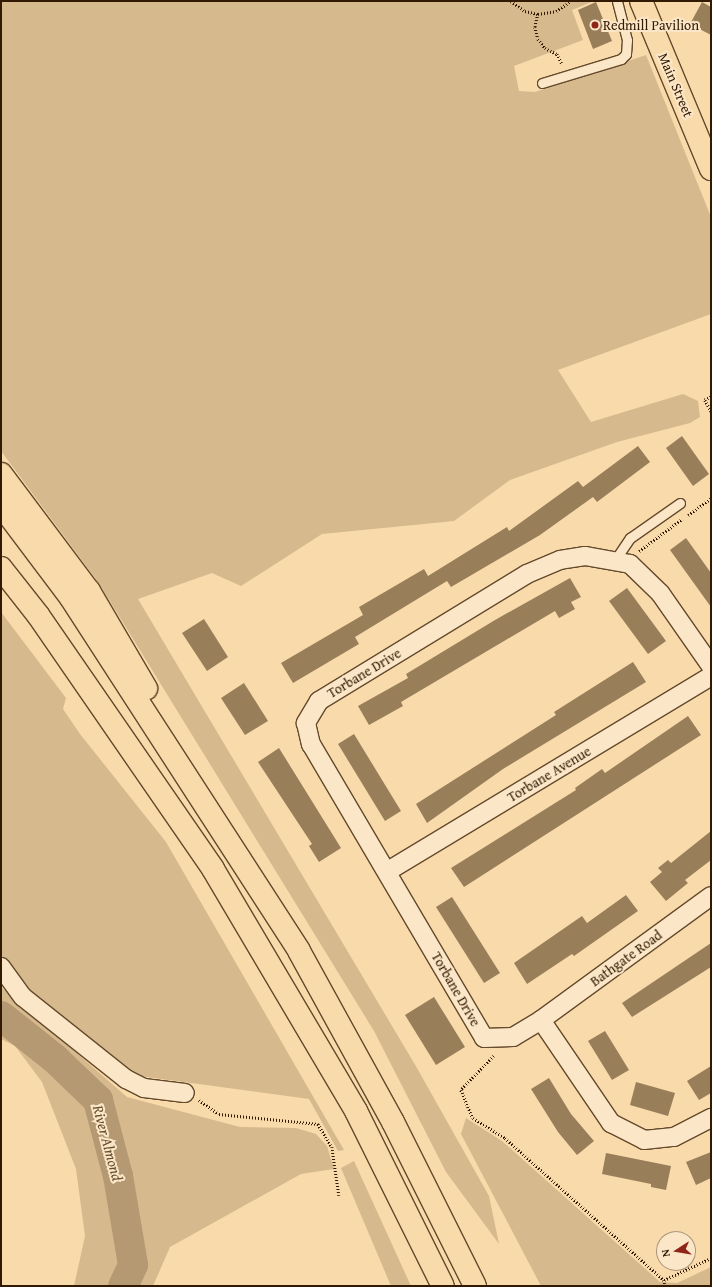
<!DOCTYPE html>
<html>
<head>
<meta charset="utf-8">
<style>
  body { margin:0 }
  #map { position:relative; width:712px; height:1287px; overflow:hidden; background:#f9daab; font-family:"Gentium Book Plus",serif }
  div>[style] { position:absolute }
  .green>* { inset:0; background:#d7b98e }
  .river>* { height:30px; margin:-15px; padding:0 15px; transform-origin:15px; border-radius:15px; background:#b59972 }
  .building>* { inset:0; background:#997e5a }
  .path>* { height:2.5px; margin-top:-1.25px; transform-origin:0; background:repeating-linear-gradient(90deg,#321a02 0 1px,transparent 0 3px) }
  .roads { filter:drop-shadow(1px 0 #644a2c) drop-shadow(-1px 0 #644a2c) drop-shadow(0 1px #644a2c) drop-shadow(0 -1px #644a2c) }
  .lane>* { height:9px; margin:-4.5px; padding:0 4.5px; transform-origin:4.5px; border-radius:4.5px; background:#fbe7c8 }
  .street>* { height:18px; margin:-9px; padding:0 9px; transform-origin:9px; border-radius:9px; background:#fbe7c8 }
  .primary>* { height:22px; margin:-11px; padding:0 11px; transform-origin:11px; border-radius:11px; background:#f9daab }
  .highway>* { height:22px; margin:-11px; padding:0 11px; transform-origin:11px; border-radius:11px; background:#f9daab }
  .dots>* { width:11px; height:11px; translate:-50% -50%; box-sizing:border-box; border:2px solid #fbe7c8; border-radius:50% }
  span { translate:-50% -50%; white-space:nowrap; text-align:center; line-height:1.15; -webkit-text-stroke:4px #fbe7c8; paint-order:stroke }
  .poi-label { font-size:14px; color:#321a02 }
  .left { translate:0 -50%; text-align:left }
  .street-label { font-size:14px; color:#321a02 }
  .water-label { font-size:15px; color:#664d2f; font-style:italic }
  .frame { position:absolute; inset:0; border:2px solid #321a02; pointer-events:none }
  .north { position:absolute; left:656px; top:1231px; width:40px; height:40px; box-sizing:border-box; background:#fbe7c8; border:1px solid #ab9579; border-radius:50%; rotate:258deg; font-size:11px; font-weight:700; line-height:16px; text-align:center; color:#321a02 }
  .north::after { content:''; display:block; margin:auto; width:14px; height:18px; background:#8f2418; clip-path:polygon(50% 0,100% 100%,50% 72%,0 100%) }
</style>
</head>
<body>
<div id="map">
  <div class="green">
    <i style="clip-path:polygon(1px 1px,594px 1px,572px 10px,583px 40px,514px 66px,519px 91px,535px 92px,646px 55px,711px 217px,711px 314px,558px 370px,591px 422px,683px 394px,698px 401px,700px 417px,690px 423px,617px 442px,510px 480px,454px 521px,322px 534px,241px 586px,212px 573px,138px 599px,417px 1068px,489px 1196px,499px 1244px,446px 1172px,374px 1031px,98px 582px,1px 451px)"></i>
    <i style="clip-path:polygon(1px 612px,66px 698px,63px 709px,80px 734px,166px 842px,344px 1150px,338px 1151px,309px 1099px,139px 1076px,118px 1066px,28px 990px,5px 965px,1px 958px)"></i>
    <i style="clip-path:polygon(1px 987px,127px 1097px,240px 1127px,296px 1128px,316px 1134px,327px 1146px,334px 1169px,301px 1174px,170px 1247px,153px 1286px,74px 1286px,85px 1236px,76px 1169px,42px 1082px,15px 1046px,1px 1039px)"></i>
    <i style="clip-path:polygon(466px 1118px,502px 1141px,660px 1282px,677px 1283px,711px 1267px,711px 1286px,541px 1286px,461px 1134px)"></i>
    <i style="clip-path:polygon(354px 1161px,411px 1286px,391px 1286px,341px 1168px)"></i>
  </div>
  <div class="river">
    <i style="left:1px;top:1016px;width:68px;rotate:38.4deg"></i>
    <i style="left:54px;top:1058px;width:61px;rotate:43.7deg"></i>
    <i style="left:98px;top:1100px;width:79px;rotate:75.3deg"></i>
    <i style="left:118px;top:1176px;width:90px;rotate:80.4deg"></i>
    <i style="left:133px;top:1265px;width:23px;rotate:115deg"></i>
  </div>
  <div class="building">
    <i style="clip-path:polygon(596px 2px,612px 41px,593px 49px,578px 10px)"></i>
    <i style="clip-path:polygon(702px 2px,711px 7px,711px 35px,690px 24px)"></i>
    <i style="clip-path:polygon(682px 436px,709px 474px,693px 486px,666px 448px)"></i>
    <i style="clip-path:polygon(638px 446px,650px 462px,597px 502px,593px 497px,540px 535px,451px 587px,447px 581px,355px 637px,359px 644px,293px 683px,281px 663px,363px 615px,359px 607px,424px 569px,428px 576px,507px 527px,509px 531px,578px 481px,583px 487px)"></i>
    <i style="clip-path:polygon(686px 538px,711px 573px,711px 607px,670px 550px)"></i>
    <i style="clip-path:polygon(570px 578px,581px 597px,571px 602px,575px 609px,559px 618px,555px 611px,401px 702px,403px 706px,369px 725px,358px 706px,408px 678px,406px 674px,495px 620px)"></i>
    <i style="clip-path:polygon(627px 588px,666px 641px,648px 654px,609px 601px)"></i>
    <i style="clip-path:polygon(204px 619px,228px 657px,207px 671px,182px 633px)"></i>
    <i style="clip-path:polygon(633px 662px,646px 682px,503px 769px,427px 823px,416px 804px,556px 715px,554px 712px)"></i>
    <i style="clip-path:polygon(244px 683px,268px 721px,245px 735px,221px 698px)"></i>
    <i style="clip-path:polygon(688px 716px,701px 735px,464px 887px,451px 868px,576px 790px,575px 788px,602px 769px,605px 773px)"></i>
    <i style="clip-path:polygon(354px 734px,401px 811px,385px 821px,338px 744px)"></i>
    <i style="clip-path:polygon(279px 748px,341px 848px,319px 862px,309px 846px,312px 844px,258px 762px)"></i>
    <i style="clip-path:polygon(711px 831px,711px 860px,685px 880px,688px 883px,666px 901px,650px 882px,662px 872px,658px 868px,668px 860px,671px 863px)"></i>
    <i style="clip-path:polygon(626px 895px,638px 911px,574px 956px,572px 954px,527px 984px,514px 963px,582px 916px,587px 923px)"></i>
    <i style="clip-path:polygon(452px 897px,500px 973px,484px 983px,436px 907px)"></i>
    <i style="clip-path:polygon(711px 943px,711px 967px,632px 1017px,622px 1003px)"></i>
    <i style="clip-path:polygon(434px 997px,465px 1047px,436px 1065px,405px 1015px)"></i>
    <i style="clip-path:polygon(605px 1031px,629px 1070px,612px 1080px,588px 1041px)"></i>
    <i style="clip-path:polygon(711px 1066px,711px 1093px,699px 1100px,687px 1081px)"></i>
    <i style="clip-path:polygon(549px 1078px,571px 1114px,594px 1141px,577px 1155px,558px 1132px,531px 1089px)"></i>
    <i style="clip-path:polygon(636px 1082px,675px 1093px,668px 1116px,630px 1105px)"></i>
    <i style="clip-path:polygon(711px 1152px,711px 1178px,696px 1185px,686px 1162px)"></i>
    <i style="clip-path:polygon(606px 1153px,671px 1166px,666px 1190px,651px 1187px,651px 1184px,602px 1174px)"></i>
  </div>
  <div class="path">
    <i style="left:511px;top:1px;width:17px;rotate:36deg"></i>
    <i style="left:525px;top:11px;width:13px;rotate:13deg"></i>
    <i style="left:538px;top:14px;width:18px;rotate:-9deg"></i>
    <i style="left:556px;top:11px;width:18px;rotate:-34deg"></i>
    <i style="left:538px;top:14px;width:13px;rotate:103deg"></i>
    <i style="left:535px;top:27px;width:12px;rotate:76deg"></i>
    <i style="left:538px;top:39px;width:11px;rotate:52deg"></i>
    <i style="left:545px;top:48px;width:13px;rotate:27deg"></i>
    <i style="left:557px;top:54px;width:11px;rotate:63deg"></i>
    <i style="left:711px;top:397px;width:7px;rotate:153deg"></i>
    <i style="left:705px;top:400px;width:13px;rotate:61deg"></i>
    <i style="left:688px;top:515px;width:29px;rotate:-36deg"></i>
    <i style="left:639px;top:551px;width:54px;rotate:-36.7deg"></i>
    <i style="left:494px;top:1056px;width:47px;rotate:134.1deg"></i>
    <i style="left:461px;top:1090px;width:30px;rotate:67deg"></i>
    <i style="left:473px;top:1118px;width:38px;rotate:32deg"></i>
    <i style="left:505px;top:1138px;width:213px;rotate:41.8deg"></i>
    <i style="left:664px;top:1280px;width:52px;rotate:-25.1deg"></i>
    <i style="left:199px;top:1100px;width:24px;rotate:35deg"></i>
    <i style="left:219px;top:1114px;width:100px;rotate:5.8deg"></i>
    <i style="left:318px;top:1124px;width:27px;rotate:59deg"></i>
    <i style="left:332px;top:1147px;width:49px;rotate:81.7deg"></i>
    <i style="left:664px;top:1280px;width:6px;rotate:81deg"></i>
  </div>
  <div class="roads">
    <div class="lane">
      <i style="left:542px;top:83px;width:83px;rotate:-16.9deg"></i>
      <i style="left:621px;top:59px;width:7px;rotate:-45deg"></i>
      <i style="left:626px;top:54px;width:14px;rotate:-86deg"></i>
      <i style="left:627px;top:40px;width:40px;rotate:-104.4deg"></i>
      <i style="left:615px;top:560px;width:27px;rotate:-56deg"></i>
      <i style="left:630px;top:538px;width:61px;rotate:-35deg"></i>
    </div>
    <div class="street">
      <i style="left:711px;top:666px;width:89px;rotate:-124.9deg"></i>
      <i style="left:660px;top:593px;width:42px;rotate:-136deg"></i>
      <i style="left:630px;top:564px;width:46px;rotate:-169.9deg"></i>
      <i style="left:585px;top:556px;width:25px;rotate:171deg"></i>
      <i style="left:560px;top:560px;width:36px;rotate:157deg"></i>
      <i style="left:527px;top:574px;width:244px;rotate:148.6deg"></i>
      <i style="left:319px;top:701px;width:26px;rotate:121deg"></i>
      <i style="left:306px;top:723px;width:22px;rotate:77deg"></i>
      <i style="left:311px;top:744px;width:341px;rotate:59.5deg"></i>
      <i style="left:484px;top:1038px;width:29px;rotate:-2deg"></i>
      <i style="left:513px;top:1037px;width:33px;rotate:-31deg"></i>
      <i style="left:541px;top:1020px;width:210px;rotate:-36.1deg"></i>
      <i style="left:388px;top:871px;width:377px;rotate:-31.1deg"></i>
      <i style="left:1px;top:967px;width:37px;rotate:54deg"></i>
      <i style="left:23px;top:997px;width:132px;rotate:38.5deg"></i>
      <i style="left:126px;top:1079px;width:20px;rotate:27deg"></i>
      <i style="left:144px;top:1088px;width:41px;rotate:7deg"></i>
      <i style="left:541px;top:1020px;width:125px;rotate:55.8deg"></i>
      <i style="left:611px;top:1123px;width:37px;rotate:27deg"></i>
      <i style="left:644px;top:1140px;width:30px;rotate:-6deg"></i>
      <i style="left:674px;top:1137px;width:42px;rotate:-27.2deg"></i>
    </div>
    <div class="primary">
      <i style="left:641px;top:1px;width:182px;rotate:67.4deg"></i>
    </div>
    <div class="highway">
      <i style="left:1px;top:474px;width:146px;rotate:53.1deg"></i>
      <i style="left:89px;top:591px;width:113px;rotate:59.6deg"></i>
      <i style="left:1px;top:505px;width:116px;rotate:53deg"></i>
      <i style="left:71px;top:598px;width:420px;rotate:57.1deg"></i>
      <i style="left:299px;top:951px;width:195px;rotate:61.2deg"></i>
      <i style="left:393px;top:1122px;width:183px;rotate:63.4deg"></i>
      <i style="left:1px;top:568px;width:60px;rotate:51.8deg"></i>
      <i style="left:38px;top:615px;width:308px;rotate:55.4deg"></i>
      <i style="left:213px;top:869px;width:281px;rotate:59.4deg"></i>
      <i style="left:356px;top:1111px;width:195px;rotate:63.6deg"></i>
    </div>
  </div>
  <div class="dots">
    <i style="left:595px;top:25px;background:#8f2418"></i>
  </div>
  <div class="poi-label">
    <span class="left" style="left:603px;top:25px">Redmill Pavilion</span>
  </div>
  <div class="street-label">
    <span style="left:676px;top:85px;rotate:67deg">Main Street</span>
    <span style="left:364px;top:673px;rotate:-31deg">Torbane Drive</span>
    <span style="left:549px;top:774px;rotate:-31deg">Torbane Avenue</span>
    <span style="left:626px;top:958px;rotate:-36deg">Bathgate Road</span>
    <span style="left:456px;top:989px;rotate:60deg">Torbane Drive</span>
  </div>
  <div class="water-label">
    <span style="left:108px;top:1143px;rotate:75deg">River Almond</span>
  </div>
  <div class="frame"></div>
  <div class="north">N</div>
</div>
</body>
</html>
